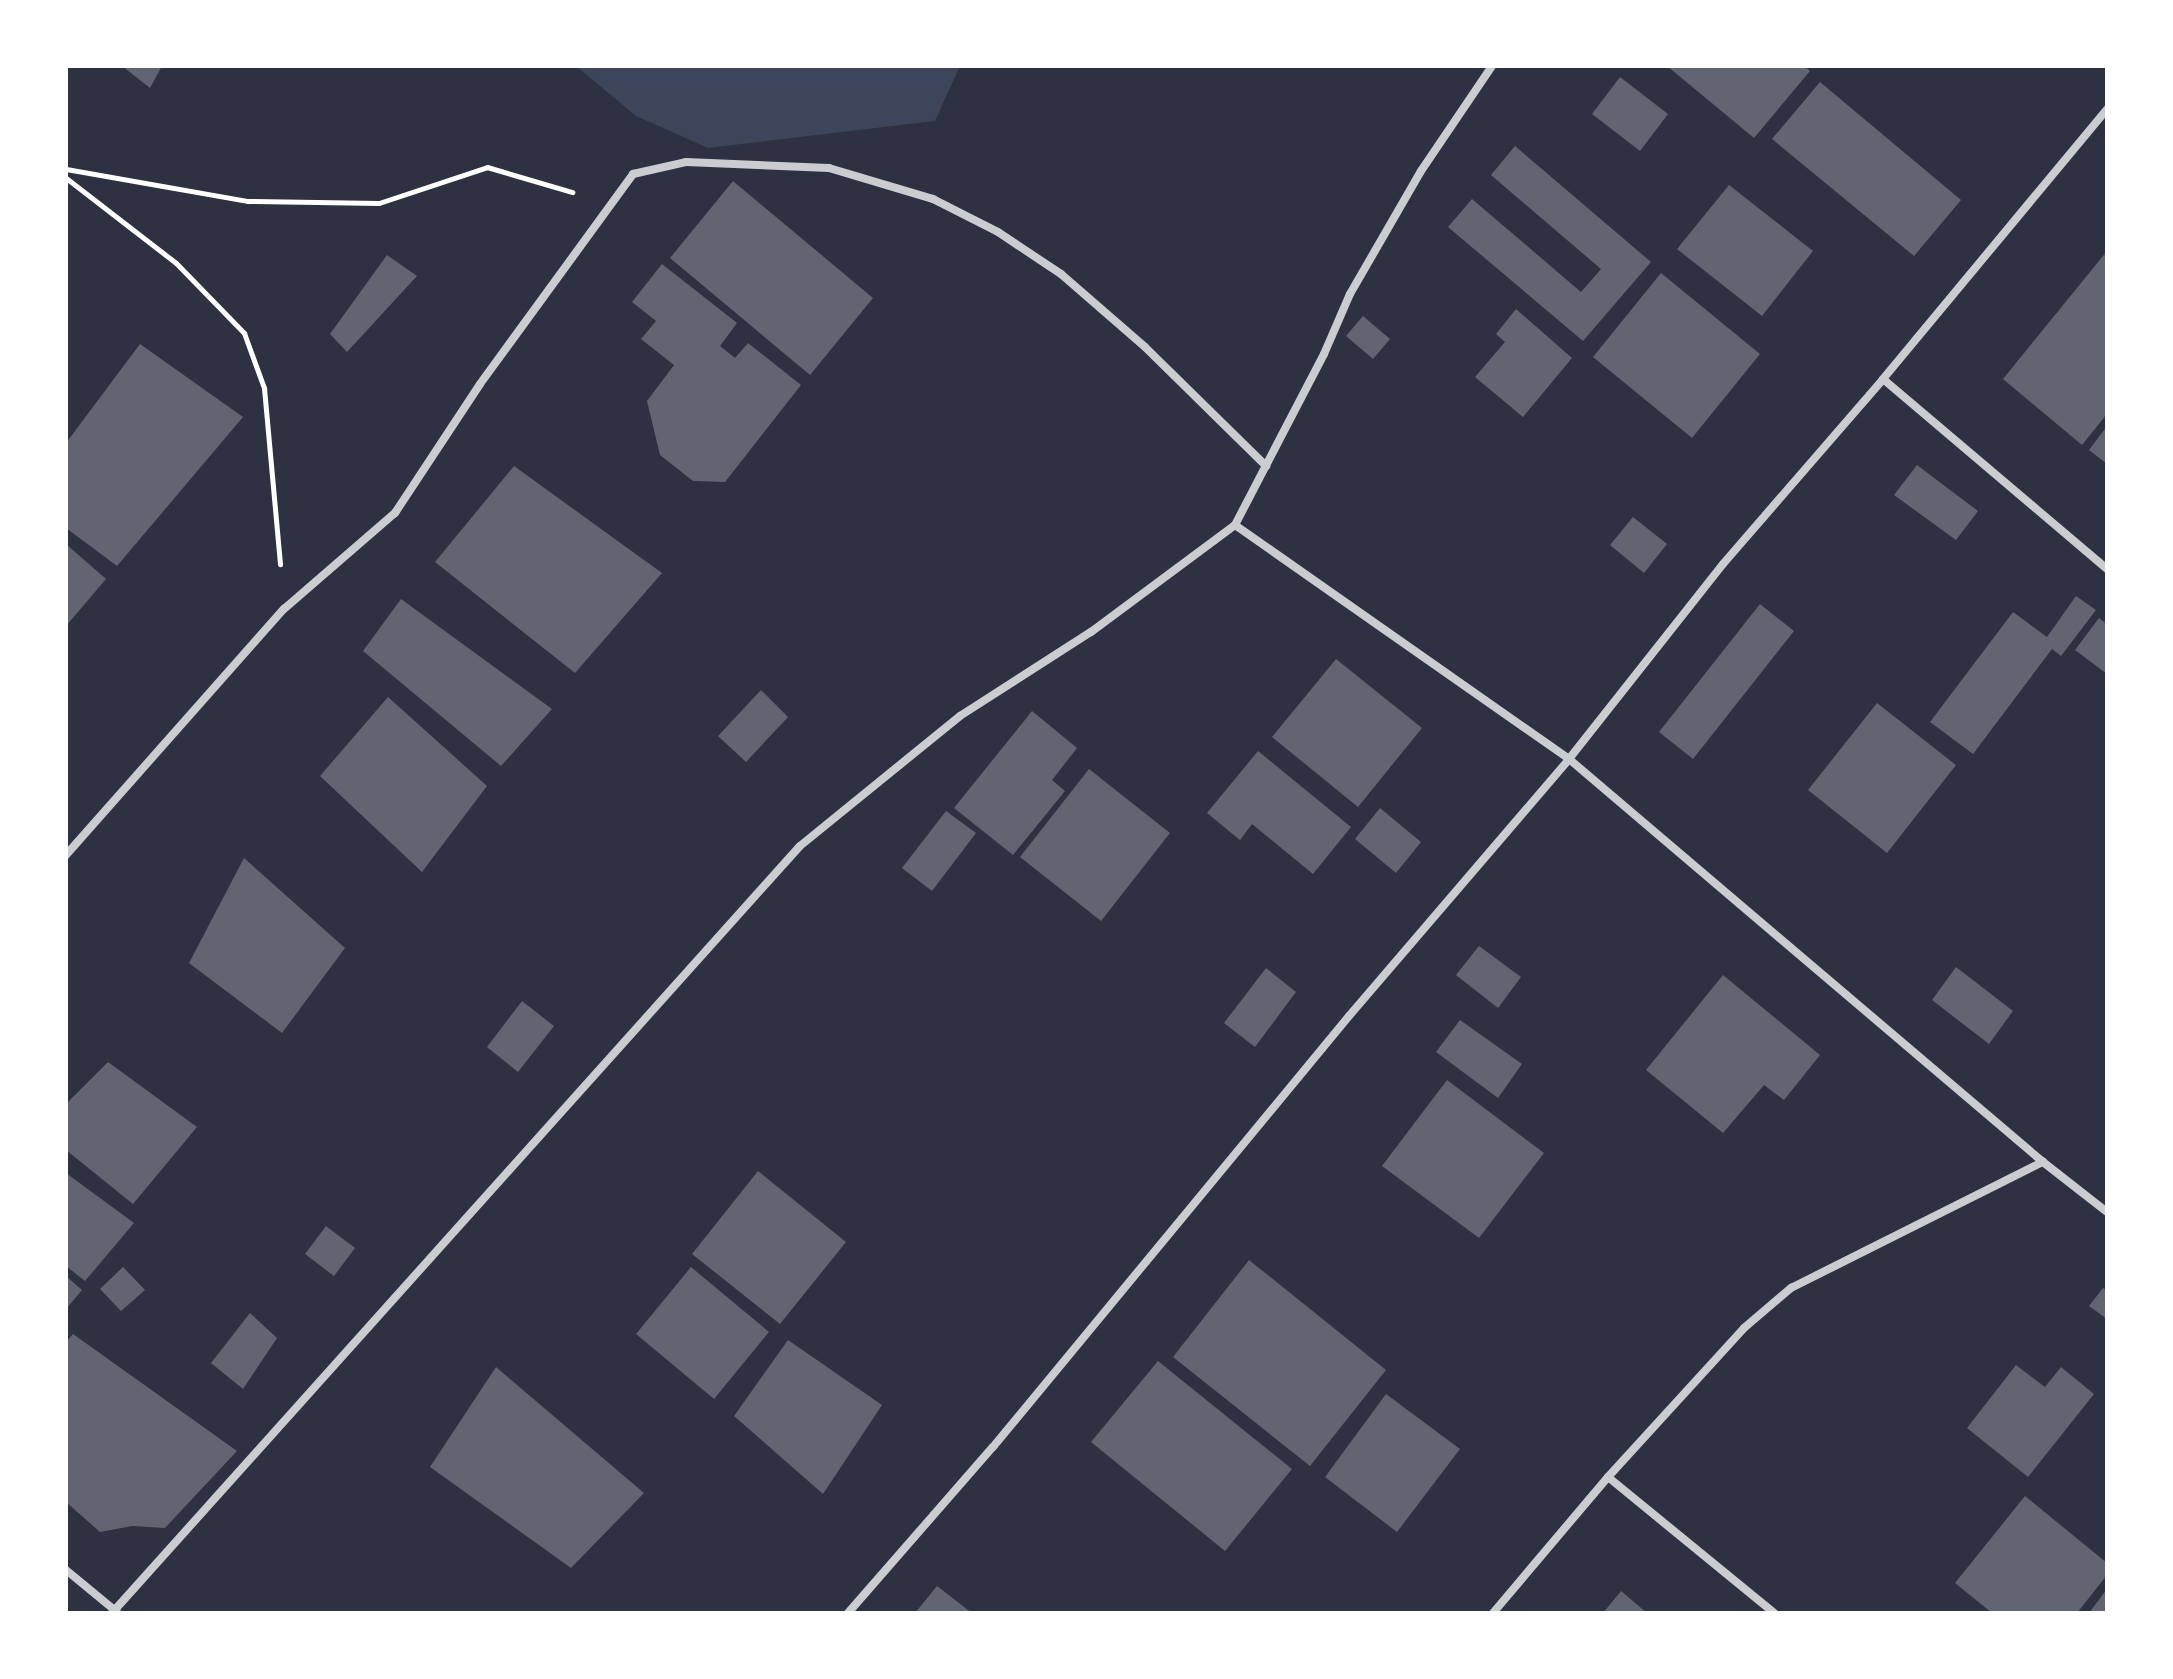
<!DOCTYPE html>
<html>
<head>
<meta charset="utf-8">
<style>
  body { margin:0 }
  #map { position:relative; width:2173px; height:1679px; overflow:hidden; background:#2d3142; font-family:"Noto Sans",sans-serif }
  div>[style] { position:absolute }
  .green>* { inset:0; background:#3c4559 }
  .building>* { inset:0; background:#626471 }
  .path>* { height:5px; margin:-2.5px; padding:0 2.5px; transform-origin:2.5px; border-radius:2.5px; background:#fff }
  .minor>* { height:8px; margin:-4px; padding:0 4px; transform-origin:4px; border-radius:4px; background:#caccd0 }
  span { translate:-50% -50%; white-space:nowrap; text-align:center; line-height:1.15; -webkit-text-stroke:7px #fff; paint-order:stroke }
  .frame { position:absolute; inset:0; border:68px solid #fff; pointer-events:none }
</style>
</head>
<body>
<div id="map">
  <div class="green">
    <i style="clip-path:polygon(576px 66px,960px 66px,935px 121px,708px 148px,636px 116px)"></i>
  </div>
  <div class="building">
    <i style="clip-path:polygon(122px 66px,162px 66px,150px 88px)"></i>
    <i style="clip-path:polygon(1667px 66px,1804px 66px,1810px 71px,1754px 138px)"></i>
    <i style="clip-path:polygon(1620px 77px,1668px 114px,1640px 151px,1592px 114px)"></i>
    <i style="clip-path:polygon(1820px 82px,1961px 200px,1914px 256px,1772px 139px)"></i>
    <i style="clip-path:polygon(1515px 146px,1651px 262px,1583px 341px,1448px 227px,1472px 199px,1581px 292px,1601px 269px,1491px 175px)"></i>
    <i style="clip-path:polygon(733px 181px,873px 298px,810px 375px,670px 258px)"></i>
    <i style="clip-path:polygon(1729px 185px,1813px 251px,1762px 316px,1677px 249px)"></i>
    <i style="clip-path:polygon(2107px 251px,2107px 414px,2082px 445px,2003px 379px)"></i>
    <i style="clip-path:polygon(387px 255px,417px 276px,347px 352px,330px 334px)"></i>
    <i style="clip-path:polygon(662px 264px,737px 323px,720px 346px,735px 358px,748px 343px,801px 385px,725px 482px,693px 481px,660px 455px,647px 401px,674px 365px,641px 339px,656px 321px,632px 302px)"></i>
    <i style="clip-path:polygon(1661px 273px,1760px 354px,1692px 438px,1593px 357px)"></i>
    <i style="clip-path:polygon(1516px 309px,1572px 358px,1523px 417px,1475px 377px,1505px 342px,1496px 334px)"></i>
    <i style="clip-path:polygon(1363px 316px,1390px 339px,1373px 359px,1346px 336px)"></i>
    <i style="clip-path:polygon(140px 344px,243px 417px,117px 566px,66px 528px,66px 443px)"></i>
    <i style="clip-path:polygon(2107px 426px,2107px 464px,2089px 450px)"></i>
    <i style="clip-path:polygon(1917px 465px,1978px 511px,1956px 540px,1894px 495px)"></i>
    <i style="clip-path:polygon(514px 466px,662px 573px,575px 673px,435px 562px)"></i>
    <i style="clip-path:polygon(1633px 517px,1667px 544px,1644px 573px,1610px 545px)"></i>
    <i style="clip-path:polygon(66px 544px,106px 579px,66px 626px)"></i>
    <i style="clip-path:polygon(2076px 596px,2096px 610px,2061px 656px,2052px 649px,1973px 754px,1930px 722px,2013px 612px,2047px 637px)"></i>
    <i style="clip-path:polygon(401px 599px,552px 709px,501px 766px,363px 651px)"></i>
    <i style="clip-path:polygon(1760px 604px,1794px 631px,1693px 759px,1659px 732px)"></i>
    <i style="clip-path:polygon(2099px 618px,2107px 624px,2107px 674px,2075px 650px)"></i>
    <i style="clip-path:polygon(1336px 659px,1422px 728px,1358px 807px,1272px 737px)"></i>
    <i style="clip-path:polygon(761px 690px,788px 717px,746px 762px,718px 736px)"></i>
    <i style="clip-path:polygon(388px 697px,487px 786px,422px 872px,320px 776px)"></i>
    <i style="clip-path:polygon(1877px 703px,1956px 765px,1887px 853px,1808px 790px)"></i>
    <i style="clip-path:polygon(1032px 711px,1077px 748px,1052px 780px,1065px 791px,1013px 855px,954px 808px)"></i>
    <i style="clip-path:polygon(1258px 751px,1351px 827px,1313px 874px,1252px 824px,1240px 840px,1207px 813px)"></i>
    <i style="clip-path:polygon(1089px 769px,1170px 833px,1101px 921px,1020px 857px)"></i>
    <i style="clip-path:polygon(1380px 808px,1421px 842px,1396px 873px,1355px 839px)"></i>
    <i style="clip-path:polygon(946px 811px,976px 833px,932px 891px,902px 868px)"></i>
    <i style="clip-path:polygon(244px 858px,345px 948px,282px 1033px,189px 963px)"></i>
    <i style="clip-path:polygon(1479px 946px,1521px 977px,1498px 1008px,1456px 975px)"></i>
    <i style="clip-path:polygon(1956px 967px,2013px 1011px,1989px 1044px,1932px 1000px)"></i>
    <i style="clip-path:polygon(1266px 968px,1296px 992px,1255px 1047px,1224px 1023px)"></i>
    <i style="clip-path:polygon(1723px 975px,1820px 1055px,1784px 1100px,1764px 1085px,1723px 1133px,1646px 1070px)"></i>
    <i style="clip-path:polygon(522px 1001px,554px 1026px,518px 1072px,487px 1047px)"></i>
    <i style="clip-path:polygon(1460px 1020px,1522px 1064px,1498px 1098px,1436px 1052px)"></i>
    <i style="clip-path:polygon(108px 1062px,197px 1127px,133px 1204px,66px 1150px,66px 1104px)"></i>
    <i style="clip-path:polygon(1447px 1080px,1544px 1153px,1479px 1238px,1382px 1166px)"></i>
    <i style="clip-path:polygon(758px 1171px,846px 1242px,780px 1324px,692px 1254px)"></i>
    <i style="clip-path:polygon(66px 1173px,134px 1223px,85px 1281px,66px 1266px)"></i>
    <i style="clip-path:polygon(326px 1226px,355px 1248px,334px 1276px,305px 1254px)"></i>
    <i style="clip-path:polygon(1249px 1260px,1386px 1370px,1310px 1466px,1173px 1357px)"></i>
    <i style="clip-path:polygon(123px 1267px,145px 1290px,121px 1311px,100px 1289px)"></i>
    <i style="clip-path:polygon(691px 1267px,769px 1332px,714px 1399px,636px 1334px)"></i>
    <i style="clip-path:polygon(66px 1276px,82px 1290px,66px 1309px)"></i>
    <i style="clip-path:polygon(2103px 1288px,2107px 1291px,2107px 1319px,2089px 1306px)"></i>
    <i style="clip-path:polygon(250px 1313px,277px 1338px,243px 1389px,211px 1363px)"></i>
    <i style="clip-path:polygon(73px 1334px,237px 1451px,165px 1528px,132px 1526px,100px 1532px,66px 1502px,66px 1342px)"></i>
    <i style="clip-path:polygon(788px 1340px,882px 1405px,823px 1494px,734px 1416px)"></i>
    <i style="clip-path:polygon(1158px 1361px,1292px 1469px,1225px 1551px,1091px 1442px)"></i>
    <i style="clip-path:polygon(2016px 1365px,2045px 1387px,2061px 1367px,2094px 1394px,2028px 1477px,1967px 1428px)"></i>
    <i style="clip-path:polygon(496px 1367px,644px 1493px,571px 1568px,430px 1467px)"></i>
    <i style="clip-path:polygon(1386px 1394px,1460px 1449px,1397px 1532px,1325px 1477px)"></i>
    <i style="clip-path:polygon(2025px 1496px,2107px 1563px,2107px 1575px,2077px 1613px,1992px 1613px,1955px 1583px)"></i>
    <i style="clip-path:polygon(937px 1586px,972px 1613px,915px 1613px)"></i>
    <i style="clip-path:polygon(2107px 1589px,2107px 1613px,2089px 1613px)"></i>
    <i style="clip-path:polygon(1621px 1591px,1647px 1613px,1603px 1613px)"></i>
  </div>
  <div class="path">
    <i style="left:66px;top:169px;width:185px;rotate:10deg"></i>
    <i style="left:248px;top:201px;width:131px;rotate:0.9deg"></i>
    <i style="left:379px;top:203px;width:114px;rotate:-18.4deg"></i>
    <i style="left:487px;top:167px;width:89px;rotate:16.4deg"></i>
    <i style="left:66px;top:178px;width:139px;rotate:37.7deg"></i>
    <i style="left:176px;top:263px;width:98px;rotate:45.8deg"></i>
    <i style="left:244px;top:333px;width:59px;rotate:70deg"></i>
    <i style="left:264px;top:388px;width:177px;rotate:84.8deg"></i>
  </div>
  <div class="minor">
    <i style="left:1883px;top:379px;width:294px;rotate:40.3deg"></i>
    <i style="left:1235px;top:525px;width:408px;rotate:35deg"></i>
    <i style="left:1569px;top:759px;width:622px;rotate:40.37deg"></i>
    <i style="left:2043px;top:1162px;width:81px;rotate:38deg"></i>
    <i style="left:66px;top:855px;width:329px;rotate:-48.5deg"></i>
    <i style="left:284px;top:609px;width:147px;rotate:-40.9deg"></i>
    <i style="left:395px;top:513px;width:154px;rotate:-56.6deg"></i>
    <i style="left:480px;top:384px;width:260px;rotate:-53.9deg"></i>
    <i style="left:633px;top:174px;width:54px;rotate:-12.8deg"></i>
    <i style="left:686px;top:162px;width:143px;rotate:2.4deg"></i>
    <i style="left:829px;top:168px;width:109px;rotate:16.6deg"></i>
    <i style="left:933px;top:199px;width:73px;rotate:26.9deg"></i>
    <i style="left:998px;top:232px;width:76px;rotate:33.7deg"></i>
    <i style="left:1061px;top:274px;width:111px;rotate:41deg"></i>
    <i style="left:1145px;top:347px;width:170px;rotate:44.5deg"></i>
    <i style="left:1608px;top:1477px;width:215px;rotate:39.3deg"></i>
    <i style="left:66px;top:1570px;width:66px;rotate:39.5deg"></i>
    <i style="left:112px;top:1613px;width:1030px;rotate:-48.11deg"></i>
    <i style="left:800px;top:846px;width:206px;rotate:-39.1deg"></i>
    <i style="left:960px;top:716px;width:156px;rotate:-32.7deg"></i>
    <i style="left:1091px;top:632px;width:179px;rotate:-36.6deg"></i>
    <i style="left:1235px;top:525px;width:193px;rotate:-62.5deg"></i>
    <i style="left:1324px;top:354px;width:65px;rotate:-66.6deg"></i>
    <i style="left:1350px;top:294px;width:142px;rotate:-60deg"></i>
    <i style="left:1421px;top:171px;width:127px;rotate:-55.9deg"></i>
    <i style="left:848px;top:1613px;width:220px;rotate:-48.9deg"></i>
    <i style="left:993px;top:1447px;width:559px;rotate:-50.44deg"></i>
    <i style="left:1349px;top:1016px;width:338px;rotate:-49.4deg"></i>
    <i style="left:1569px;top:759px;width:248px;rotate:-51.7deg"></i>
    <i style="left:1723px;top:564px;width:245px;rotate:-49.1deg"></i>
    <i style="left:1883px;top:379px;width:351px;rotate:-50.3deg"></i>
    <i style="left:1493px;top:1613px;width:178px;rotate:-49.8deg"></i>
    <i style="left:1608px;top:1477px;width:202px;rotate:-47.6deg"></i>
    <i style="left:1744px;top:1328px;width:62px;rotate:-40.4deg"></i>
    <i style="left:1791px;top:1288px;width:282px;rotate:-26.6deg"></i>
  </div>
  <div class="frame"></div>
</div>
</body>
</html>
